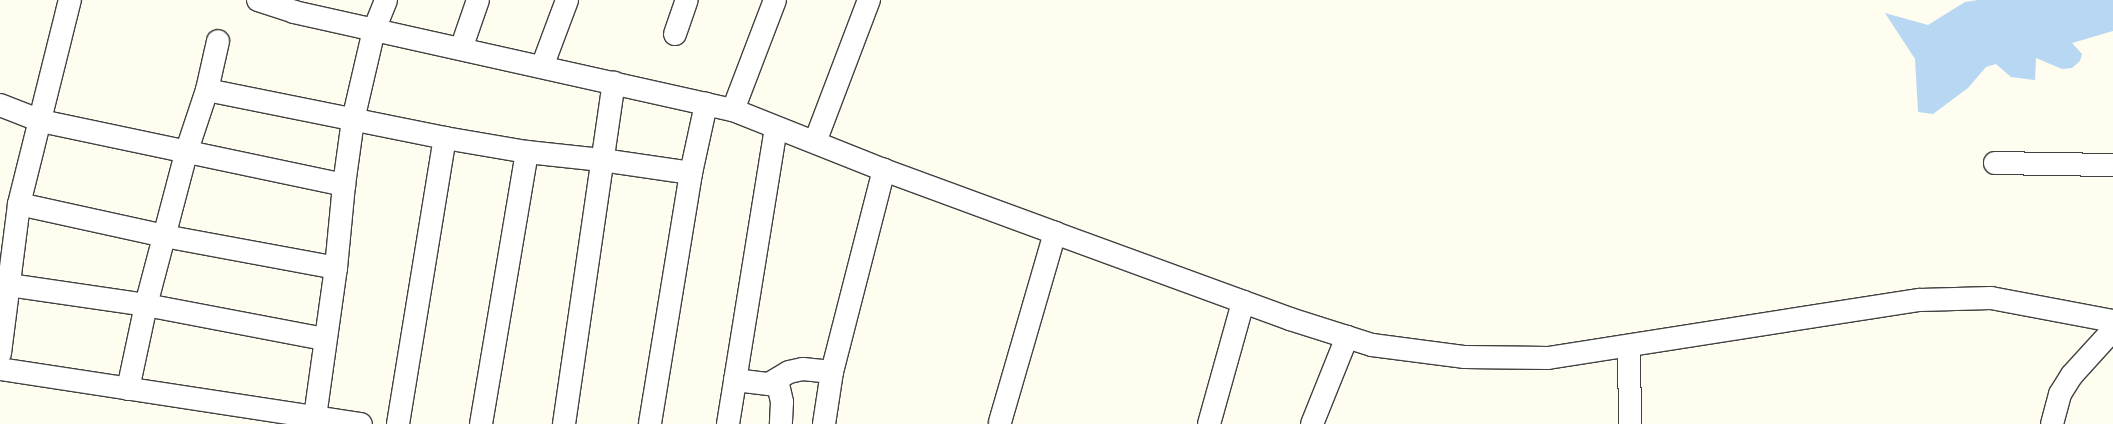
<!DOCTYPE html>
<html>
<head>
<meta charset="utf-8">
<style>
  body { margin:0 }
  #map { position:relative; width:2113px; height:424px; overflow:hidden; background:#fefdf0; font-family:"Crimson Pro",serif }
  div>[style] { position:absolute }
  .water>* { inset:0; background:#b7d7f3 }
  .roads { filter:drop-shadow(1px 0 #414141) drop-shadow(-1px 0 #414141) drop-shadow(0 1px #414141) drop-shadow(0 -1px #414141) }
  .minor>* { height:22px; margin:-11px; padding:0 11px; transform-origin:11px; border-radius:11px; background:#fff }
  span { translate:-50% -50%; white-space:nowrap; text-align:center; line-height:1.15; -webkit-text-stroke:5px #fff; paint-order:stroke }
</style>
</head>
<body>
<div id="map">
  <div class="water">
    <i style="clip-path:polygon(1978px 0,2113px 0,2113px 31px,2072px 43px,2082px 54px,2080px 61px,2072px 68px,2062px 69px,2036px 58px,2035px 80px,2011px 77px,1996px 64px,1986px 67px,1968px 88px,1933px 114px,1918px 112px,1915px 59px,1885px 13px,1928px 25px,1965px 2px)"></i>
  </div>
  <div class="roads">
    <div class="minor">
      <i style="left:258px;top:0;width:38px;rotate:18deg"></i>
      <i style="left:294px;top:12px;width:450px;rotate:12.6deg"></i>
      <i style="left:733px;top:110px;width:162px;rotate:21.7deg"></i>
      <i style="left:884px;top:170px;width:182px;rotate:20.2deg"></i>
      <i style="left:1055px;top:233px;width:250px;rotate:20.1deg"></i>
      <i style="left:1290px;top:319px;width:86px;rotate:17.6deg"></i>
      <i style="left:1372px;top:345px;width:94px;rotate:7.4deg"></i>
      <i style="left:1465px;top:357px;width:83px;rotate:0.7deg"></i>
      <i style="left:1548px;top:358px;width:376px;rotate:-8.9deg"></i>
      <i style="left:1920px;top:300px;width:71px;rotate:-1.6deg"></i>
      <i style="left:1991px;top:298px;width:124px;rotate:10.7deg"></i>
      <i style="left:675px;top:34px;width:36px;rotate:-71deg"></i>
      <i style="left:461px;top:49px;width:52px;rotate:-70.9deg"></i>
      <i style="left:542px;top:67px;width:72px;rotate:-69.5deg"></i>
      <i style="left:207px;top:90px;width:243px;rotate:11.4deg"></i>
      <i style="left:445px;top:138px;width:83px;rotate:9.7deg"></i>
      <i style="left:527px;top:152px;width:75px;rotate:6.1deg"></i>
      <i style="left:602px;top:160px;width:90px;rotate:8.3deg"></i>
      <i style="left:691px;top:173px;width:254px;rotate:99.3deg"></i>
      <i style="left:0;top:105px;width:44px;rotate:21.3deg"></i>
      <i style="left:41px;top:121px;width:310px;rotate:11.9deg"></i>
      <i style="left:733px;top:110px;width:118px;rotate:-69.1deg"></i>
      <i style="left:815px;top:142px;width:152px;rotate:-69.2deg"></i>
      <i style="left:1995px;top:163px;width:118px;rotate:1deg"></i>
      <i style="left:691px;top:173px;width:71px;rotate:-77.7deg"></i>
      <i style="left:19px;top:204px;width:148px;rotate:12.4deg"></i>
      <i style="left:164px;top:236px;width:175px;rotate:10.5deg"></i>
      <i style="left:9px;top:285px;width:138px;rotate:8.3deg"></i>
      <i style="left:146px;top:305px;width:182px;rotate:10.8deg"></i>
      <i style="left:1629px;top:346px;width:78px;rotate:89.3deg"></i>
      <i style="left:0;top:353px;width:150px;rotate:-82.7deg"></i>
      <i style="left:19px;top:204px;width:210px;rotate:-76deg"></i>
      <i style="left:0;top:369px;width:365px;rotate:8.7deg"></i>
      <i style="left:735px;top:380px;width:34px;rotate:7deg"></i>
      <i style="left:769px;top:384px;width:23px;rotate:-31deg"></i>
      <i style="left:789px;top:372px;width:14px;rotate:-12deg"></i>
      <i style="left:803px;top:369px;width:29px;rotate:6deg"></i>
      <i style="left:777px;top:380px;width:23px;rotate:77deg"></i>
      <i style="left:782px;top:402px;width:22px;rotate:93deg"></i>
      <i style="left:128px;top:389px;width:86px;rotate:-77.9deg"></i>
      <i style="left:146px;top:305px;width:160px;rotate:-75.2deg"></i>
      <i style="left:187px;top:150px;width:63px;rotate:-71.6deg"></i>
      <i style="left:207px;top:90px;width:50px;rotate:-77.3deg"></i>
      <i style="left:1000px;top:422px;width:197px;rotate:-73.8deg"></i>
      <i style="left:314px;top:424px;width:158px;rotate:-82deg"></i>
      <i style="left:336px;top:268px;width:83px;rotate:-84.5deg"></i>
      <i style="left:344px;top:185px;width:66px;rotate:-82.1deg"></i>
      <i style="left:353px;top:120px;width:92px;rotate:-76.9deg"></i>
      <i style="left:374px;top:30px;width:32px;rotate:-68deg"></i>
      <i style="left:398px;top:424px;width:290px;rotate:-80.7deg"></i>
      <i style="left:481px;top:424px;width:276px;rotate:-80.4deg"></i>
      <i style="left:564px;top:424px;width:345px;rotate:-81.7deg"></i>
      <i style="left:728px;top:424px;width:300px;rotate:-80.8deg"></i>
      <i style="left:824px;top:424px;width:53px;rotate:-81.3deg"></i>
      <i style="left:832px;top:372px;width:209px;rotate:-75.6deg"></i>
      <i style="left:1209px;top:424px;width:127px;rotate:-74.4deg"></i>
      <i style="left:1312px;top:424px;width:94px;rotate:-68.1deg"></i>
      <i style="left:2052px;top:424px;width:31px;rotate:-75deg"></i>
      <i style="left:2060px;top:394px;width:22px;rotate:-58deg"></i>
      <i style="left:2072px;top:375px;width:61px;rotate:-47.7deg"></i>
    </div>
  </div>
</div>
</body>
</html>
